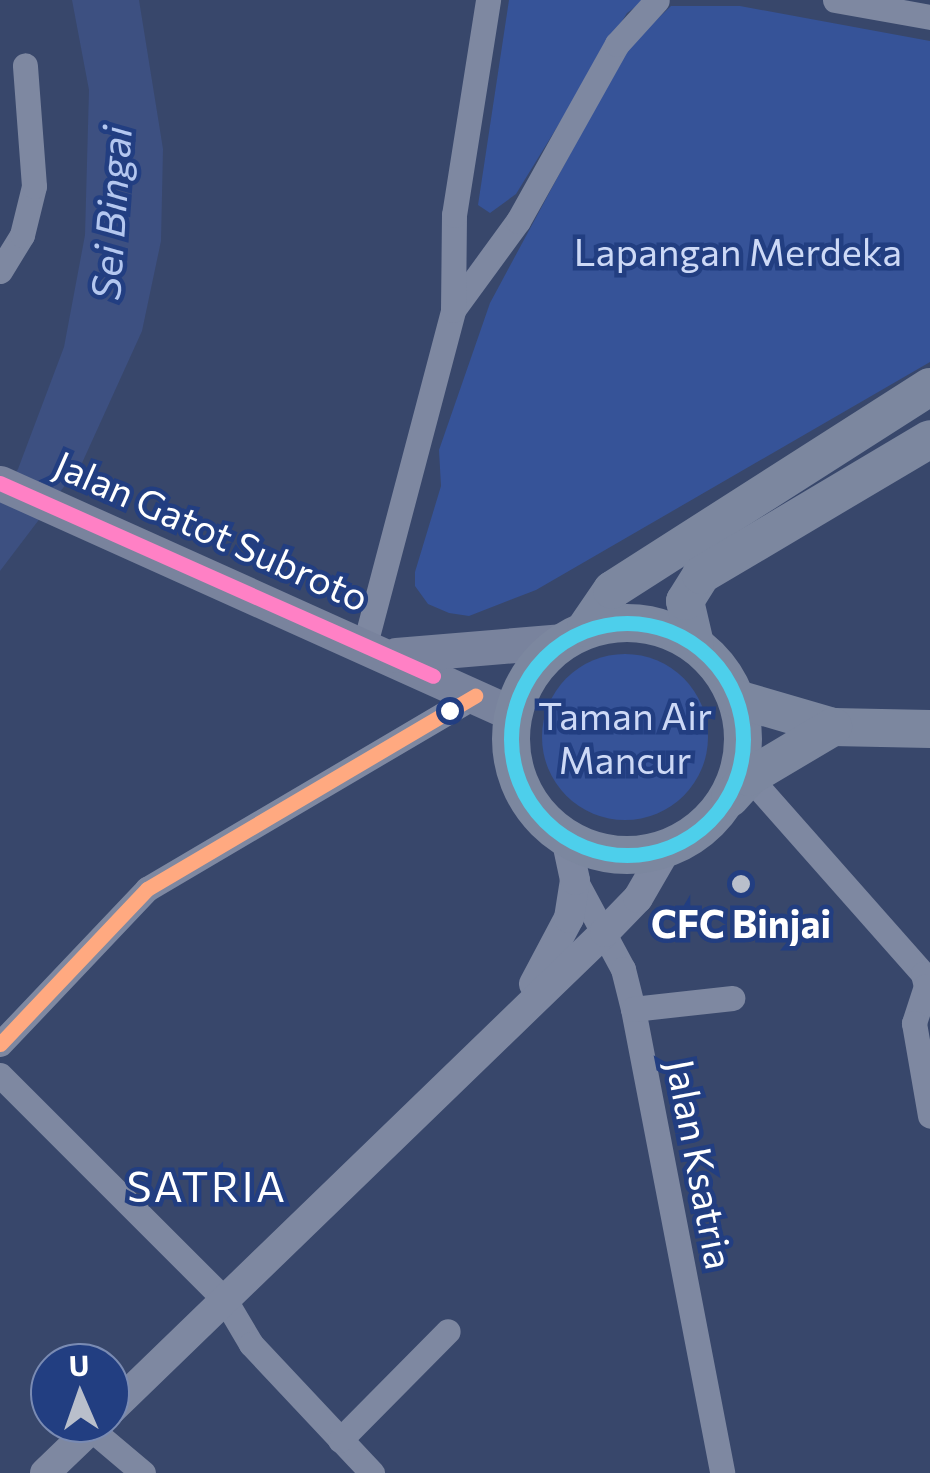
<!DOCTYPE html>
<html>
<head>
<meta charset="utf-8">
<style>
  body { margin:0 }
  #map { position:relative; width:930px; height:1473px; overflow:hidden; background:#38476b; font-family:Commissioner,sans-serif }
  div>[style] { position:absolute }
  .green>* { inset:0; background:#365398 }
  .round { border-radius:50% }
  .water>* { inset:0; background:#3d5081 }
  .minor>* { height:25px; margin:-12.5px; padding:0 12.5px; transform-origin:12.5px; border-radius:12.5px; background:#7e88a1 }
  .tertiary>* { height:30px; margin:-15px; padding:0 15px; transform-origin:15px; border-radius:15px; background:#7e88a1 }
  .secondary>* { height:35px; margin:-17.5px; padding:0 17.5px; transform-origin:17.5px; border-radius:17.5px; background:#79839d }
  .primary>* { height:38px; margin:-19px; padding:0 19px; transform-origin:19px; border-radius:19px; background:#7c879f }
  .primary>.ring { margin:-19px; padding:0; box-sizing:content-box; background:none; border:38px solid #7c879f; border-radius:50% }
  .bus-1>* { height:15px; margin:-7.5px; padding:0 7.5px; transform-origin:7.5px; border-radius:7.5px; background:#ff80c5 }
  .bus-2>* { height:15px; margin:-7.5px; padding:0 7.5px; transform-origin:7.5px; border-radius:7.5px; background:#4dcfeb }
  .bus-2>.ring { margin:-7.5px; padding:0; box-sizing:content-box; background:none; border:15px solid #4dcfeb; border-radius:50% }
  .bus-3>* { height:15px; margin:-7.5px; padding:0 7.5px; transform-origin:7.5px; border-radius:7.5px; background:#ffa980 }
  .dots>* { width:28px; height:28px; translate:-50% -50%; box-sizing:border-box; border:5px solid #223e81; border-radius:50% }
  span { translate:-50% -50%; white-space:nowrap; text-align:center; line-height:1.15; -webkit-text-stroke:9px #223e81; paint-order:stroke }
  .park-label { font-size:38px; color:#cdd9f6 }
  .street-label { font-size:38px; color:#fff }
  .poi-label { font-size:38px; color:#fff; font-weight:700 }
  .water-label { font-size:40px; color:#b4c7ef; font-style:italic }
  .quarter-label { font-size:42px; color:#fff; letter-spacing:2.5px }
  .north { position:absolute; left:30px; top:1343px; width:100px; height:100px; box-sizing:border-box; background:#223e81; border:2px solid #7a8bb3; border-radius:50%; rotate:358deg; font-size:28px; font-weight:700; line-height:40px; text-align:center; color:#fff }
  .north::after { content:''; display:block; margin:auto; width:35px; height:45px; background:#b9bfcb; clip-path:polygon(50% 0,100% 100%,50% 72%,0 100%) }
</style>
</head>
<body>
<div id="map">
  <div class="green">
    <i style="clip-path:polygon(509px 0,645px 0,627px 13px,516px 194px,490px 213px,478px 205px)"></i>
    <i style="clip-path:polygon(671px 6px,740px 6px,930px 41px,930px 362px,536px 590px,469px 616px,449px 613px,428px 604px,415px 586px,415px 572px,441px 486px,439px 450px,490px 303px,627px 48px)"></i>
    <i class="round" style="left:542px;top:654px;width:166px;height:166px"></i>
  </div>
  <div class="water">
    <i style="clip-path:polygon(72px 0,139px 0,163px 149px,161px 241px,142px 331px,82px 463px,0 571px,0 497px,18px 469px,64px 347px,85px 235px,89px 90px)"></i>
  </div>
  <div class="minor">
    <i style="left:835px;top:0;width:97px;rotate:10.1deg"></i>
    <i style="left:0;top:271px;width:42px;rotate:-58.6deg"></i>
    <i style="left:22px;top:235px;width:50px;rotate:-76.2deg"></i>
    <i style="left:34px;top:186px;width:121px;rotate:-94.3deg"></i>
    <i style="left:453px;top:310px;width:110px;rotate:-53.9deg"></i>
    <i style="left:518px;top:221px;width:203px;rotate:-60.8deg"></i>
    <i style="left:617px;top:44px;width:59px;rotate:-47.7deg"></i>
    <i style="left:365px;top:644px;width:345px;rotate:-75.2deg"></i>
    <i style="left:453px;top:310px;width:95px;rotate:-89.4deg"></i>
    <i style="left:454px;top:215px;width:218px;rotate:-81deg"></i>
    <i style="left:749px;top:777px;width:263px;rotate:48.5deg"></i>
    <i style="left:923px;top:974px;width:12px;rotate:76deg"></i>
    <i style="left:926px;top:986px;width:39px;rotate:108deg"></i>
    <i style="left:914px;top:1023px;width:94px;rotate:80.2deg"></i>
    <i style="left:575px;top:880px;width:101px;rotate:61.7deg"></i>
    <i style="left:623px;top:969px;width:41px;rotate:76deg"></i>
    <i style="left:633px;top:1009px;width:472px;rotate:79.1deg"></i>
    <i style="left:633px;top:1009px;width:100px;rotate:-6.3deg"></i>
    <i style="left:0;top:1044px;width:214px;rotate:-46.5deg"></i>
    <i style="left:147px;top:889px;width:381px;rotate:-30.5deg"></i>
    <i style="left:0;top:1075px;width:318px;rotate:45deg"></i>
    <i style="left:225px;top:1300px;width:51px;rotate:59.4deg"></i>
    <i style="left:251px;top:1344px;width:177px;rotate:46.8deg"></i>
    <i style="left:91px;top:1429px;width:68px;rotate:40.2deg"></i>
    <i style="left:340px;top:1440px;width:153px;rotate:-45.3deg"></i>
  </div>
  <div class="tertiary">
    <i style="left:534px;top:984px;width:75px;rotate:-62.1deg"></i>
    <i style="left:569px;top:918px;width:38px;rotate:-81deg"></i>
    <i style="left:575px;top:880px;width:40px;rotate:-102deg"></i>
    <i style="left:110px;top:1411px;width:689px;rotate:-44.06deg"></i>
    <i style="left:605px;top:932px;width:47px;rotate:-45.9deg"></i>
    <i style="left:638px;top:898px;width:58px;rotate:-59.9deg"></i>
    <i style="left:45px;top:1473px;width:72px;rotate:-43.9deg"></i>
  </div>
  <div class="secondary">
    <i style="left:0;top:483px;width:563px;rotate:24.24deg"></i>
    <i style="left:396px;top:655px;width:168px;rotate:-4.8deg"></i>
  </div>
  <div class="primary">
    <i class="ring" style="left:511px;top:623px;width:194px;height:194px"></i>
    <i style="left:586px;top:628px;width:46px;rotate:-55.6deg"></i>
    <i style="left:612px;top:590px;width:377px;rotate:-32.6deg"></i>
    <i style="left:695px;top:644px;width:44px;rotate:-103.1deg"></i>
    <i style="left:685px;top:601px;width:31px;rotate:-58deg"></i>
    <i style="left:701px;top:575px;width:266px;rotate:-30.7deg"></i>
    <i style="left:737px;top:699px;width:100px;rotate:16.3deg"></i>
    <i style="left:833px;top:727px;width:97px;rotate:1.2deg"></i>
    <i style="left:730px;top:798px;width:28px;rotate:-48deg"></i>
    <i style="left:749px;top:777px;width:98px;rotate:-30.8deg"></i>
  </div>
  <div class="bus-1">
    <i style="left:0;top:483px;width:474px;rotate:24deg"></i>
  </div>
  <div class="bus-2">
    <i class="ring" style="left:511px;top:623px;width:217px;height:217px"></i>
  </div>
  <div class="bus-3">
    <i style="left:0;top:1044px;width:214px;rotate:-46.5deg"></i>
    <i style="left:147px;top:889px;width:381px;rotate:-30.5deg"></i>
  </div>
  <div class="dots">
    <i style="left:450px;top:711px;background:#fff"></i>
    <i style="left:741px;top:884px;background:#b9bfcb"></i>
  </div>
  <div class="park-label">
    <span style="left:738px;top:251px">Lapangan Merdeka</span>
    <span style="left:625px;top:737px">Taman Air<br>Mancur</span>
  </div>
  <div class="street-label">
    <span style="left:212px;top:530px;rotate:24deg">Jalan Gatot Subroto</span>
    <span style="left:701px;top:1164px;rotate:79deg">Jalan Ksatria</span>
  </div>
  <div class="poi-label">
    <span style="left:741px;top:923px">CFC Binjai</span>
  </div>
  <div class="water-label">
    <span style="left:110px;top:213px;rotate:-86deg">Sei Bingai</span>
  </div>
  <div class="quarter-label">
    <span style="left:207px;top:1185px">SATRIA</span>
  </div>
  <div class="north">U</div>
</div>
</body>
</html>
